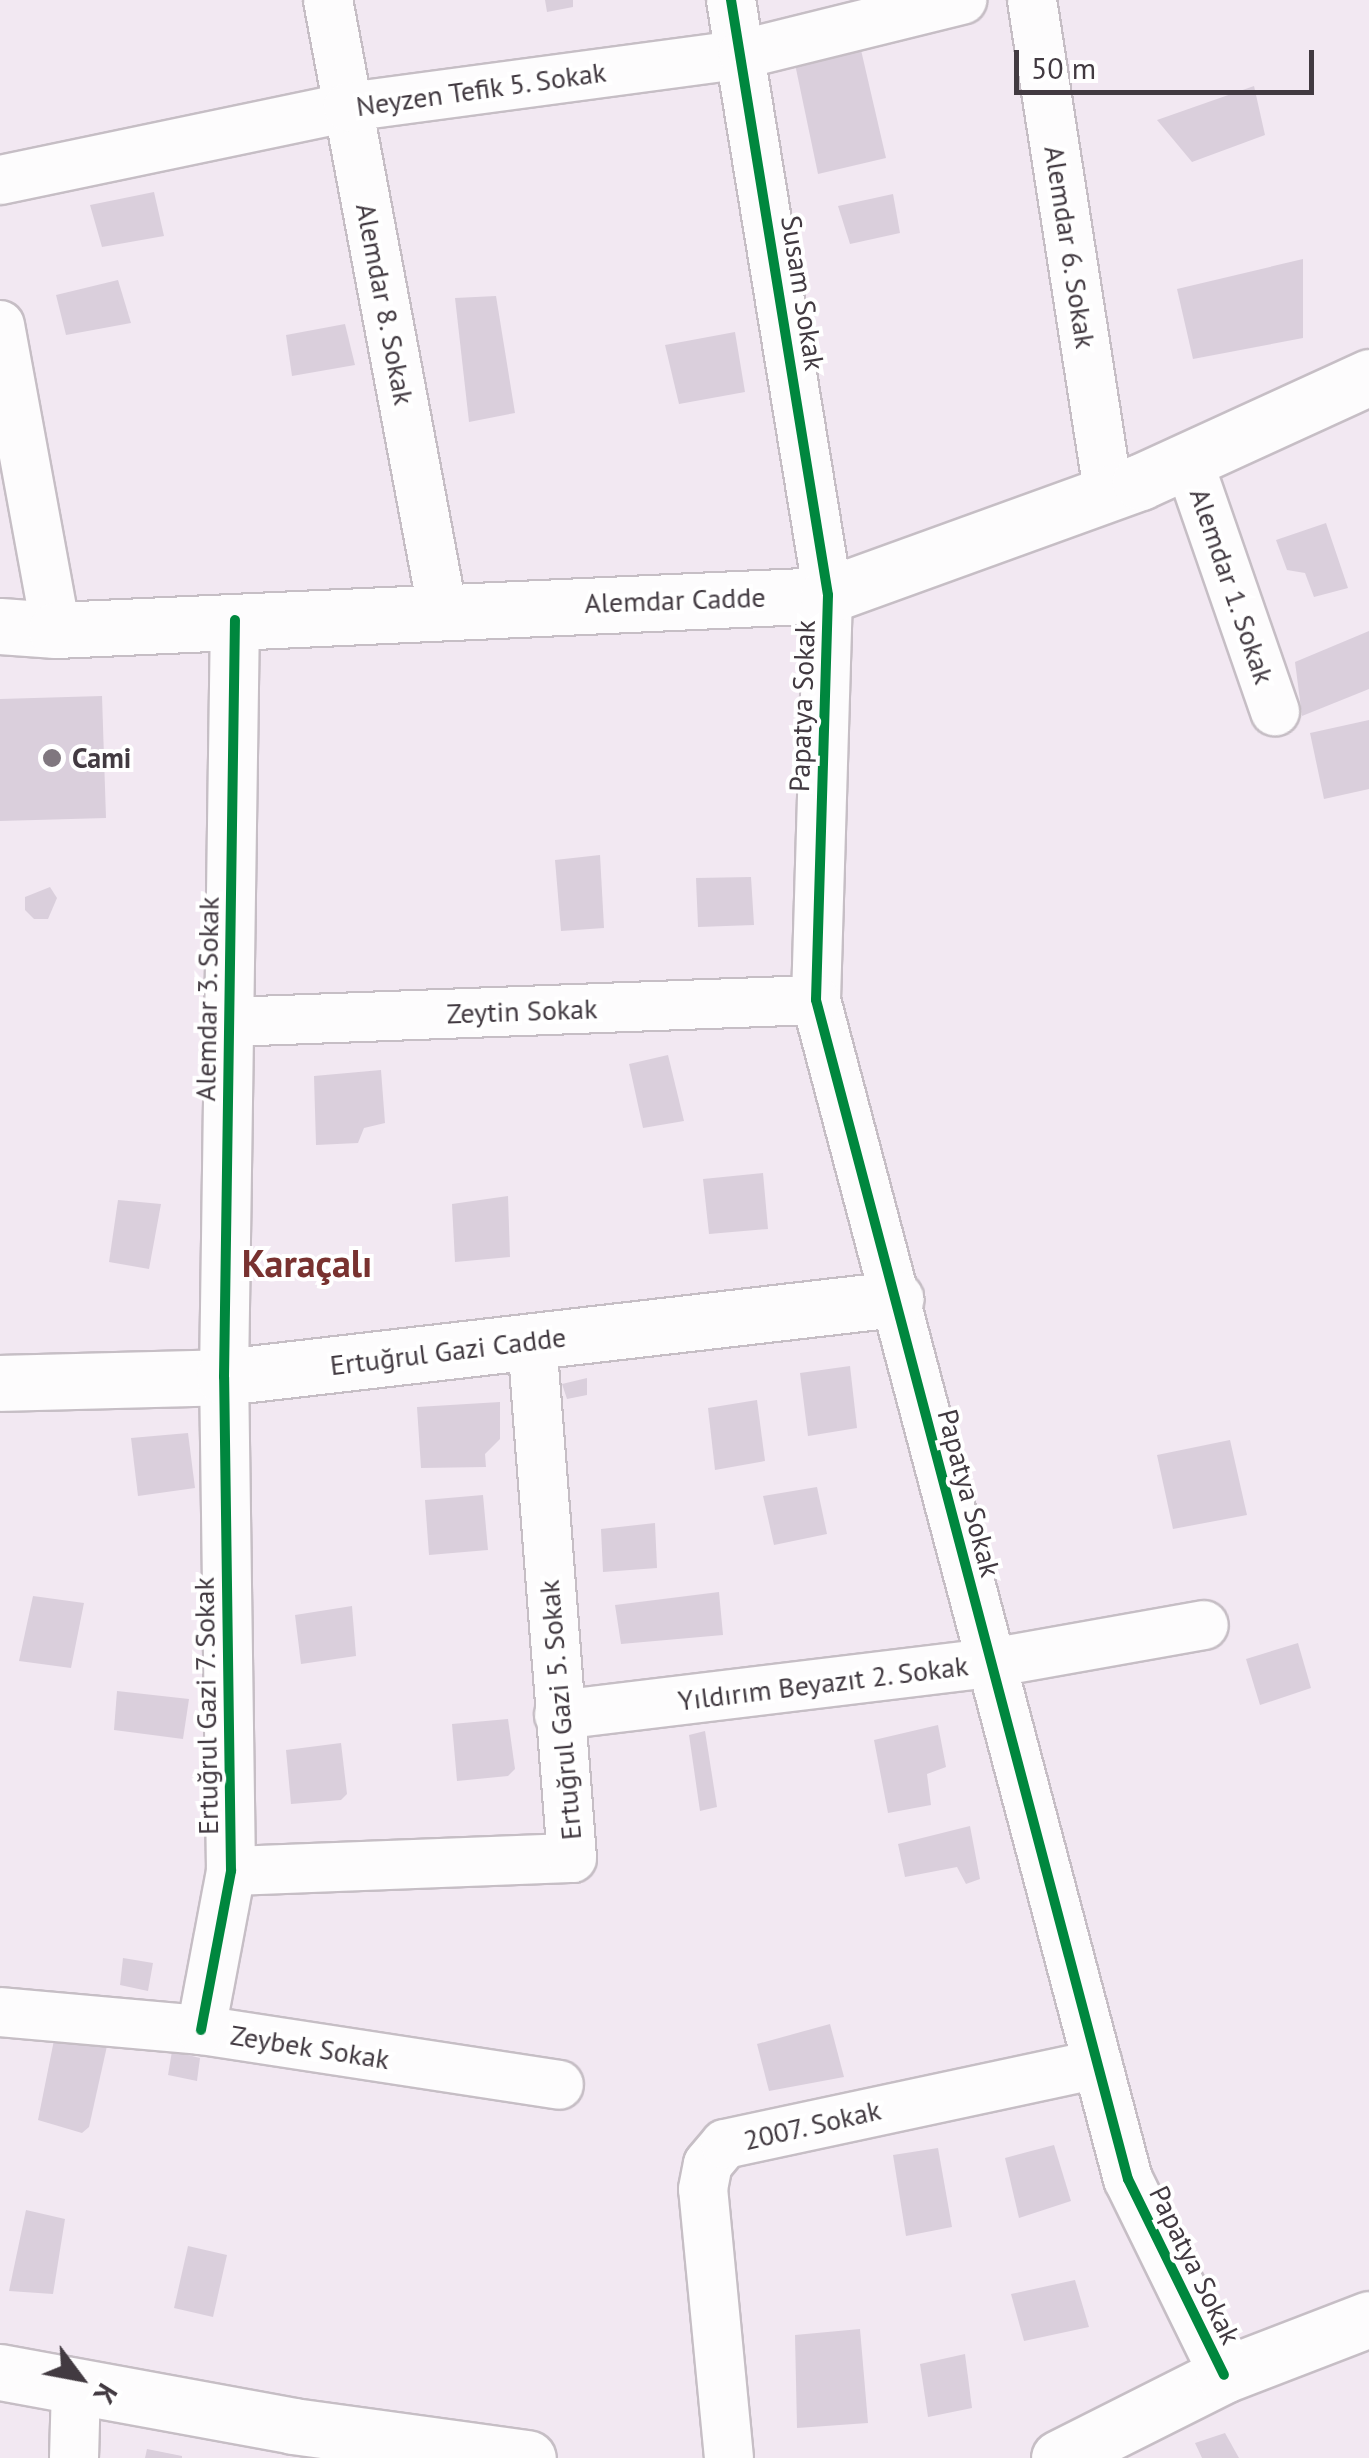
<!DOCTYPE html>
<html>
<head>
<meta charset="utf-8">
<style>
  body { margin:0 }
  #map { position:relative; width:1369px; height:2458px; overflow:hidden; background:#f2e8f2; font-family:"PT Sans",sans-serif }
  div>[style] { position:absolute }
  .building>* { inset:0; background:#dacfdc }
  .roads { filter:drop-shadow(2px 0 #c6bec5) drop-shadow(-2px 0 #c6bec5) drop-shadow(0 2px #c6bec5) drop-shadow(0 -2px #c6bec5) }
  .street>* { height:48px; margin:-24px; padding:0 24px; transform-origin:24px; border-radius:24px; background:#fdfcfd }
  .secondary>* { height:55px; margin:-27.5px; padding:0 27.5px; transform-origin:27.5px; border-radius:27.5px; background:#fdfcfd }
  .cycleway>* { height:10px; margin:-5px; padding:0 5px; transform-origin:5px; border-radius:5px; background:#00873e }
  .dots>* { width:28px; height:28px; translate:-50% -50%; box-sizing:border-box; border:5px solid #fff; border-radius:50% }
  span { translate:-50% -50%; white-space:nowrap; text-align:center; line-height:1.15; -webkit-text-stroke:8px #fff; paint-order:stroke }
  .street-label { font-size:28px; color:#423a41 }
  .poi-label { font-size:28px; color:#423a41; font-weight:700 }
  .left { translate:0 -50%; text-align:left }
  .district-label { font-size:38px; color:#793230; font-weight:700 }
  .north { position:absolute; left:30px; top:2328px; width:100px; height:100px; -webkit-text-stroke:8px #fff; paint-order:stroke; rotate:122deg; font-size:28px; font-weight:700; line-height:40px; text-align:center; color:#423a41 }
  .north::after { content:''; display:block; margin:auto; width:35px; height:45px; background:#423a41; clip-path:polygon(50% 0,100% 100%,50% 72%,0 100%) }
  .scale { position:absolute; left:1014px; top:50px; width:300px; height:45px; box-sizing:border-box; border:5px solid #423a41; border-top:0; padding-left:12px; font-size:30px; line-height:35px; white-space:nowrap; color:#423a41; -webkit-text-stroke:8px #fff; paint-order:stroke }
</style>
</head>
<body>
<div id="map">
  <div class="building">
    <i style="clip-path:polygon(545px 0,573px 0,573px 7px,547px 12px)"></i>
    <i style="clip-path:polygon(861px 50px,886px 158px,818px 174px,795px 64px)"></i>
    <i style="clip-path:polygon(1254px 86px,1265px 135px,1192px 162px,1157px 120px)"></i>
    <i style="clip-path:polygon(154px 192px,164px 236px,102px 247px,90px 205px)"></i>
    <i style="clip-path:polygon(893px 194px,900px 233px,850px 244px,838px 206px)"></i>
    <i style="clip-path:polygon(1303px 259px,1303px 338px,1193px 359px,1177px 289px)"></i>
    <i style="clip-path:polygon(118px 280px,131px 323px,66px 335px,56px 295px)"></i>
    <i style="clip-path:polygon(496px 296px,515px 413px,469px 422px,455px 298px)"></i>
    <i style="clip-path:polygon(345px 324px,355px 365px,292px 376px,286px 335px)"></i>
    <i style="clip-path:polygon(735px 332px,745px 392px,679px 404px,665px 345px)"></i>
    <i style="clip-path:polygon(1326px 523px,1348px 588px,1314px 597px,1305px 573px,1287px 570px,1276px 540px)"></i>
    <i style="clip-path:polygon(1369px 631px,1369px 689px,1302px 716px,1295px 662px)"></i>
    <i style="clip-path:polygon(102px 696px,106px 818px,0 821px,0 699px)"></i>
    <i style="clip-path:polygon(1369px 720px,1369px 789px,1324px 799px,1310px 733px)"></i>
    <i style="clip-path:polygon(600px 855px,604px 928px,561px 931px,555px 860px)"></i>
    <i style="clip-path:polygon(751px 877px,754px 925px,698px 927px,696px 878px)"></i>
    <i style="clip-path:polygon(50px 887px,57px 898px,48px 919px,34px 919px,25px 910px,25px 897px)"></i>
    <i style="clip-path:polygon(668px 1055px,684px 1121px,643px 1128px,629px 1064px)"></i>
    <i style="clip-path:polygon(381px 1070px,385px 1123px,364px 1128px,358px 1143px,316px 1145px,314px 1076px)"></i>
    <i style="clip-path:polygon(763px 1173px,768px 1229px,709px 1234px,703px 1179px)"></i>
    <i style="clip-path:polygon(508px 1196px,510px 1257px,455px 1262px,452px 1204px)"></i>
    <i style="clip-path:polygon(118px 1200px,161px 1204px,149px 1269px,109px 1262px)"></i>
    <i style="clip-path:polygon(850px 1366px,857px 1428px,808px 1436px,800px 1373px)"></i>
    <i style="clip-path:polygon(587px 1378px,587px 1395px,567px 1399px,562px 1384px)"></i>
    <i style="clip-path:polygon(757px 1400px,765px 1461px,715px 1470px,708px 1408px)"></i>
    <i style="clip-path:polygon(500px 1402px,500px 1439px,485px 1454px,486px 1467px,421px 1468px,417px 1407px)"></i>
    <i style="clip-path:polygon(188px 1433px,195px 1488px,138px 1496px,131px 1438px)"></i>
    <i style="clip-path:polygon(1230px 1440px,1247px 1515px,1173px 1529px,1157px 1455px)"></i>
    <i style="clip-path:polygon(817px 1487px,827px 1534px,774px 1545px,763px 1496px)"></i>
    <i style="clip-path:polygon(483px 1495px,488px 1550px,429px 1555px,425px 1500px)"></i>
    <i style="clip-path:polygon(655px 1523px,657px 1568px,603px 1572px,601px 1529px)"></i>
    <i style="clip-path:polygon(719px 1592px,723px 1635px,621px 1644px,615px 1605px)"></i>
    <i style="clip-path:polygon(33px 1596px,84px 1603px,71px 1668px,19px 1661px)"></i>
    <i style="clip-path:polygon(352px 1606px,356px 1656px,301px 1664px,295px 1615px)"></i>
    <i style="clip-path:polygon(1298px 1643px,1311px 1688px,1260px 1705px,1246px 1659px)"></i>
    <i style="clip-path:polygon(117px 1691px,189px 1699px,183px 1739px,114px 1730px)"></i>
    <i style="clip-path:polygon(508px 1719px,515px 1769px,508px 1776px,457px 1781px,452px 1724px)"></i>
    <i style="clip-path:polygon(938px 1725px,946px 1767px,927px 1774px,931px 1805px,888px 1813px,874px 1740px)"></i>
    <i style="clip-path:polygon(705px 1731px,717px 1807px,700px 1811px,689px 1735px)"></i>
    <i style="clip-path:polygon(341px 1743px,347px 1794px,341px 1800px,291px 1804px,286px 1750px)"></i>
    <i style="clip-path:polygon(970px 1826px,980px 1879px,966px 1884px,957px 1867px,905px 1877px,898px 1844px)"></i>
    <i style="clip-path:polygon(123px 1958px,153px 1963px,148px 1991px,120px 1985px)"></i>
    <i style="clip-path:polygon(830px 2024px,844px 2077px,769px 2091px,757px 2044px)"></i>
    <i style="clip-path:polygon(55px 2035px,107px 2046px,89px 2127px,82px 2133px,38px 2120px)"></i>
    <i style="clip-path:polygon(172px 2051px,200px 2058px,197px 2081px,168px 2075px)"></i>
    <i style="clip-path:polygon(1054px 2145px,1071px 2201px,1019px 2218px,1005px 2158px)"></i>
    <i style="clip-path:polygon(938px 2148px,952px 2227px,906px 2236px,893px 2155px)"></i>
    <i style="clip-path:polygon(26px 2210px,65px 2219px,53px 2294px,9px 2291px)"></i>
    <i style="clip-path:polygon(188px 2246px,227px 2255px,213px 2317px,174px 2308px)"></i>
    <i style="clip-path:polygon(1075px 2280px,1089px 2327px,1024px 2341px,1011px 2294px)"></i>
    <i style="clip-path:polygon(860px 2329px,868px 2423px,797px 2428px,795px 2335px)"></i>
    <i style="clip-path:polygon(965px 2354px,972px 2408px,928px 2417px,920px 2364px)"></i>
    <i style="clip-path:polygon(1225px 2433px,1239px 2458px,1202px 2458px,1195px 2443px)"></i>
    <i style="clip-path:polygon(147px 2449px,182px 2456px,182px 2458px,145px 2458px)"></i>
  </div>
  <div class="roads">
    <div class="street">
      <i style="left:328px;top:0;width:619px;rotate:79.38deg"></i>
      <i style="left:731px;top:0;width:603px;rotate:80.74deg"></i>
      <i style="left:828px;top:595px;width:405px;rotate:91.7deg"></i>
      <i style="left:816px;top:1000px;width:1220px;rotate:75.18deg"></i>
      <i style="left:1128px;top:2179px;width:218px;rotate:63.9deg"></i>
      <i style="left:1032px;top:0;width:499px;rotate:81.2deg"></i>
      <i style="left:0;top:180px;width:356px;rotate:-11.8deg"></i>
      <i style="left:348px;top:107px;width:399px;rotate:-7.6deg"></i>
      <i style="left:743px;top:54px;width:226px;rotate:-13.9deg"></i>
      <i style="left:0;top:325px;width:310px;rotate:79.6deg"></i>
      <i style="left:1188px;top:460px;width:266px;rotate:70.9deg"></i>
      <i style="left:229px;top:1022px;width:587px;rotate:-2.15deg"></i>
      <i style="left:559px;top:1715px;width:435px;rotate:-6.9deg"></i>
      <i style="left:991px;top:1663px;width:216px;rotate:-10.1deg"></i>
      <i style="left:231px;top:1871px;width:341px;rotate:-2.2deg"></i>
      <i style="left:572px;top:1858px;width:519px;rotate:-94.42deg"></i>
      <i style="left:0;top:2012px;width:202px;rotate:5.1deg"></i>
      <i style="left:201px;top:2030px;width:362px;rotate:8.7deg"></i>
      <i style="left:201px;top:2030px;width:162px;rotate:-79.3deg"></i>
      <i style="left:231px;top:1871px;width:494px;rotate:-90.8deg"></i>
      <i style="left:224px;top:1377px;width:757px;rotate:-89.17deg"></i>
      <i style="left:74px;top:2458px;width:72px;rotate:-88.4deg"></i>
      <i style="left:729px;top:2458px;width:270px;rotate:-95.5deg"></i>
      <i style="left:703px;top:2189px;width:25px;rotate:-79deg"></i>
      <i style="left:708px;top:2164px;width:26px;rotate:-50deg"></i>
      <i style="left:725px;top:2144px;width:381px;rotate:-12.1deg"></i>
    </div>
    <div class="secondary">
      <i style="left:0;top:626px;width:56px;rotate:4.1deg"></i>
      <i style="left:56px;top:630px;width:773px;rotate:-2.6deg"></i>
      <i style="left:828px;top:595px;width:332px;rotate:-19.9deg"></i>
      <i style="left:1140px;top:482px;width:252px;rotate:-24.6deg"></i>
      <i style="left:0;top:1383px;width:224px;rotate:-1.5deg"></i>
      <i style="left:224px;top:1377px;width:676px;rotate:-6.63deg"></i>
      <i style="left:0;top:2372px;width:298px;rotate:10.4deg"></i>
      <i style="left:293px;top:2426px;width:237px;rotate:7.8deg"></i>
      <i style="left:1059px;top:2458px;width:185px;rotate:-26.7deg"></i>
      <i style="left:1224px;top:2375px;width:155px;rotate:-21.1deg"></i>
    </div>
  </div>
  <div class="cycleway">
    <i style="left:731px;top:0;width:603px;rotate:80.74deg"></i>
    <i style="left:828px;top:595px;width:405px;rotate:91.7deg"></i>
    <i style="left:816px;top:1000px;width:1220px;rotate:75.18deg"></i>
    <i style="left:1128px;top:2179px;width:218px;rotate:63.9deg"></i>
    <i style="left:201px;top:2030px;width:162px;rotate:-79.3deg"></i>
    <i style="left:231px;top:1871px;width:494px;rotate:-90.8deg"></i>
    <i style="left:224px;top:1377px;width:757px;rotate:-89.17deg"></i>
  </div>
  <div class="dots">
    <i style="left:52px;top:758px;background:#80777f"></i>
  </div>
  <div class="street-label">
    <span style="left:481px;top:89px;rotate:-8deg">Neyzen Tefik 5. Sokak</span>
    <span style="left:1070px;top:247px;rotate:81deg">Alemdar 6. Sokak</span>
    <span style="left:803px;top:293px;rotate:81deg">Susam Sokak</span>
    <span style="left:385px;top:304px;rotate:79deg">Alemdar 8. Sokak</span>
    <span style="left:1232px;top:586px;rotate:71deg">Alemdar 1. Sokak</span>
    <span style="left:675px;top:600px;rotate:-2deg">Alemdar Cadde</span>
    <span style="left:802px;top:706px;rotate:-88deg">Papatya Sokak</span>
    <span style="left:207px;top:999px;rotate:-89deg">Alemdar 3. Sokak</span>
    <span style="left:522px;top:1011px;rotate:-2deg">Zeytin Sokak</span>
    <span style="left:448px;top:1351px;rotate:-7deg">Ertuğrul Gazi Cadde</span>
    <span style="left:969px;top:1493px;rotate:75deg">Papatya Sokak</span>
    <span style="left:823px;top:1683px;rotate:-7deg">Yıldırım Beyazıt 2. Sokak</span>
    <span style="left:206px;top:1706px;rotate:-91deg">Ertuğrul Gazi 7. Sokak</span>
    <span style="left:560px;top:1710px;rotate:-95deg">Ertuğrul Gazi 5. Sokak</span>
    <span style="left:310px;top:2047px;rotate:9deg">Zeybek Sokak</span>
    <span style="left:812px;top:2125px;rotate:-13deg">2007. Sokak</span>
    <span style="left:1195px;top:2265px;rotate:64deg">Papatya Sokak</span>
  </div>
  <div class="poi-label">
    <span class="left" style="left:72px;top:758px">Cami</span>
  </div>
  <div class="district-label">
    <span style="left:307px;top:1263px">Karaçalı</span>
  </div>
  <div class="north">K</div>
  <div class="scale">50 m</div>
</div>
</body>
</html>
